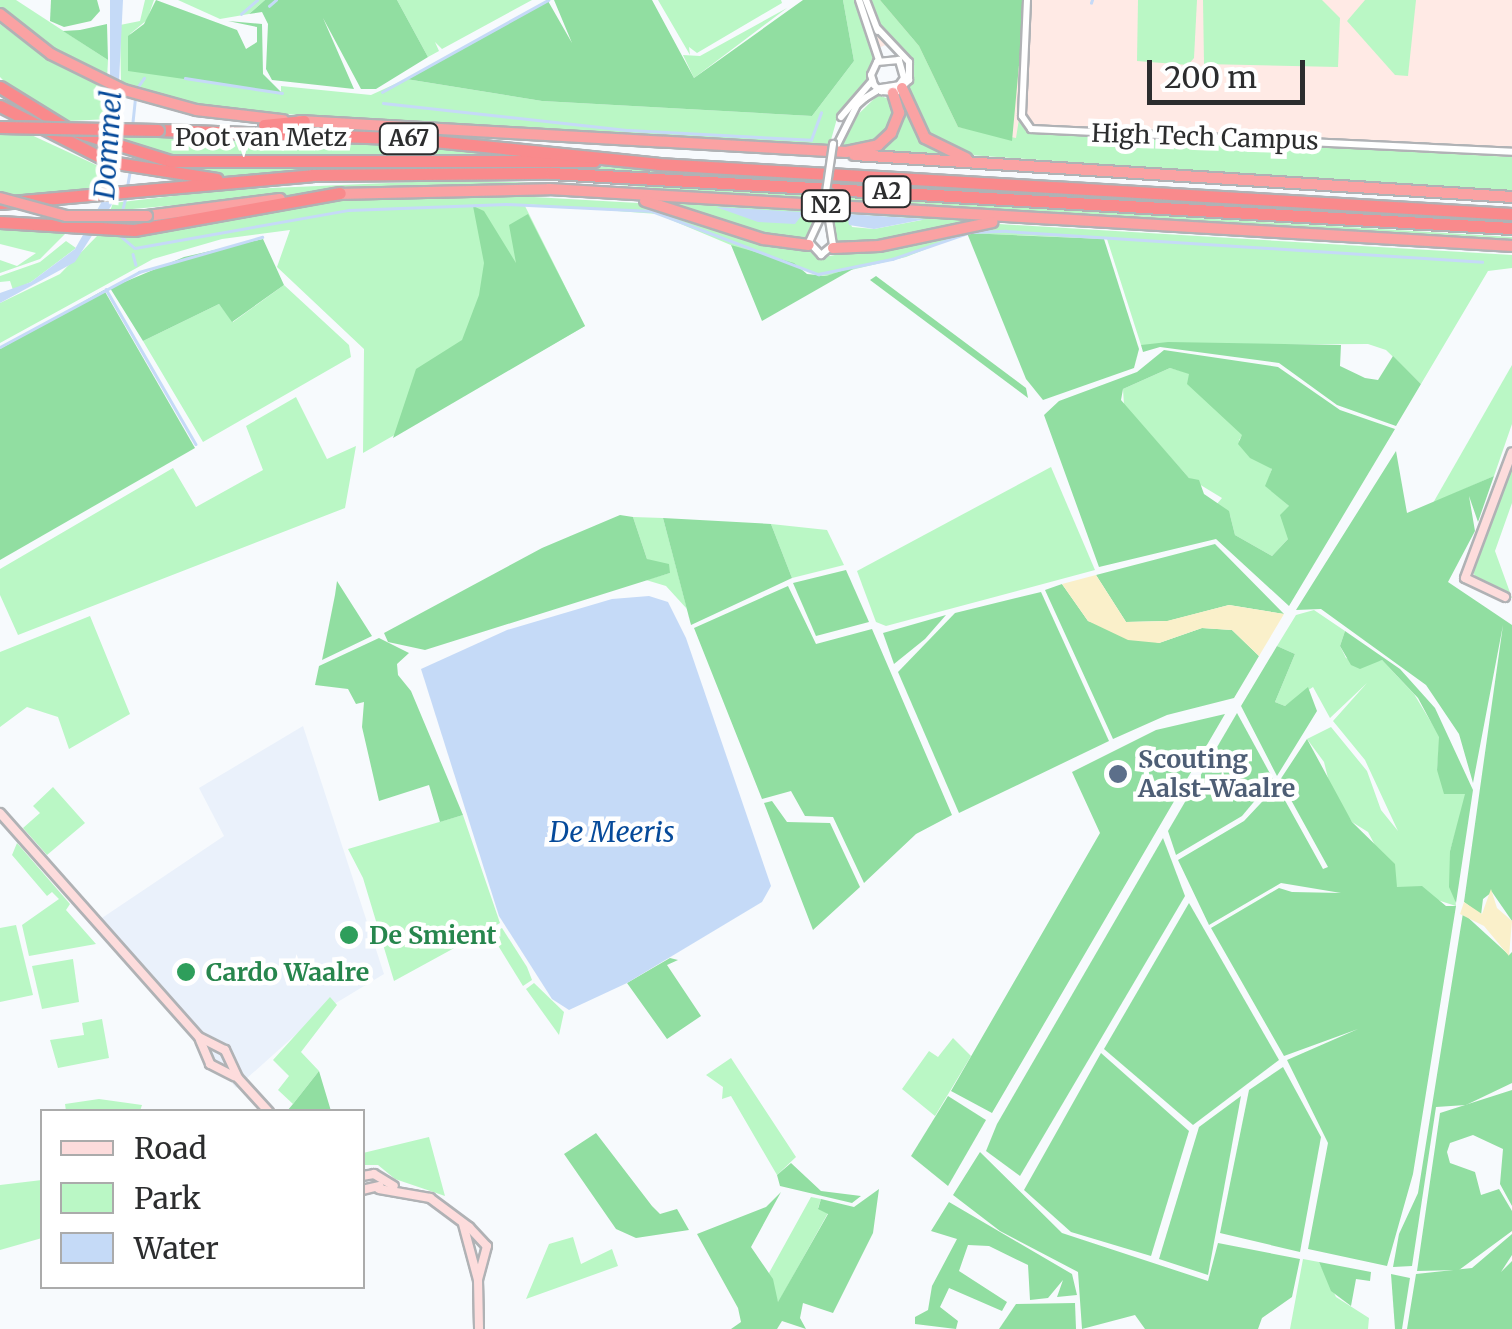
<!DOCTYPE html>
<html>
<head>
<meta charset="utf-8">
<style>
  body { margin:0 }
  #map { position:relative; width:1512px; height:1329px; overflow:hidden; background:#f7fafd; font-family:Merriweather,serif }
  div>[style] { position:absolute }
  .commercial>* { inset:0; background:#ffeae5 }
  .built>* { inset:0; background:#eaf1fb }
  .green>* { inset:0; background:#baf7c5 }
  .forest>* { inset:0; background:#91dea1 }
  .sand>* { inset:0; background:#faf0ca }
  .water>* { inset:0; background:#c5daf7 }
  .stream>* { height:2.5px; margin:-1.25px; padding:0 1.25px; transform-origin:1.25px; border-radius:1.25px; background:#c5daf7 }
  .roads { filter:drop-shadow(2px 0 #b0b2b5) drop-shadow(-2px 0 #b0b2b5) drop-shadow(0 2px #b0b2b5) drop-shadow(0 -2px #b0b2b5) }
  .tertiary>* { height:6px; margin:-3px; padding:0 3px; transform-origin:3px; border-radius:3px; background:#fff }
  .secondary>* { height:8px; margin:-4px; padding:0 4px; transform-origin:4px; border-radius:4px; background:#fddcdc }
  .trunk>* { height:10px; margin:-5px; padding:0 5px; transform-origin:5px; border-radius:5px; background:#faa2a3 }
  .motorway>* { height:11px; margin:-5.5px; padding:0 5.5px; transform-origin:5.5px; border-radius:5.5px; background:#f98a8c }
  .bridges { filter:drop-shadow(2px 0 #b0b2b5) drop-shadow(-2px 0 #b0b2b5) drop-shadow(0 2px #b0b2b5) drop-shadow(0 -2px #b0b2b5) }
  .tertiary-bridge>* { height:6px; margin:-3px; padding:0 3px; transform-origin:3px; border-radius:3px; background:#fff }
  .trunk-bridge>* { height:10px; margin:-5px; padding:0 5px; transform-origin:5px; border-radius:5px; background:#faa2a3 }
  .motorway-bridge>* { height:11px; margin:-5.5px; padding:0 5.5px; transform-origin:5.5px; border-radius:5.5px; background:#f98a8c }
  .dots>* { width:28px; height:28px; translate:-50% -50%; box-sizing:border-box; border:5px solid #fff; border-radius:50% }
  span { translate:-50% -50%; white-space:nowrap; text-align:center; line-height:1.15; -webkit-text-stroke:9px #fff; paint-order:stroke }
  .shield-label span { padding:2px 8px; background:#fff; border:2px solid; border-radius:8px; -webkit-text-stroke-width:0 }
  .shield-label { font-size:22px; color:#2c2d2e; font-weight:700 }
  .street-label { font-size:25px; color:#2c2d2e }
  .service-label { font-size:25px; color:#4e5e75; font-weight:700 }
  .left { translate:0 -50%; text-align:left }
  .leisure-label { font-size:25px; color:#27864d; font-weight:700 }
  .water-label { font-size:28px; color:#064a9a; font-style:italic }
  .legend { position:absolute; left:40px; top:1109px; width:325px; height:180px; box-sizing:border-box; background:#fff; border:2px solid #ababab; margin:0; padding:12px 18px; list-style:none; font-size:30px; color:#2c2d2e }
  .legend li { display:flex; align-items:center; gap:20px; height:50px }
  .legend b { width:50px; border:2px solid #ababab }
  .scale { position:absolute; left:1147px; top:60px; width:158px; height:45px; box-sizing:border-box; border:5px solid #2c2d2e; border-top:0; padding-left:12px; font-size:30px; line-height:35px; white-space:nowrap; color:#2c2d2e; -webkit-text-stroke:8px #fff; paint-order:stroke }
</style>
</head>
<body>
<div id="map">
  <div class="commercial">
    <i style="clip-path:polygon(846px 0,1512px 0,1512px 175px,961px 143px,912px 35px,857px 56px)"></i>
  </div>
  <div class="built">
    <i style="clip-path:polygon(303px 726px,384px 974px,321px 1012px,236px 1088px,96px 922px,224px 836px,199px 788px)"></i>
  </div>
  <div class="green">
    <i style="clip-path:polygon(0 0,16px 0,108px 60px,107px 79px,52px 50px,0 10px)"></i>
    <i style="clip-path:polygon(145px 0,154px 0,147px 20px,130px 34px,145px 71px,281px 93px,281px 86px,371px 95px,406px 79px,542px 101px,812px 116px,854px 61px,843px 0,857px 0,876px 59px,866px 84px,838px 115px,829px 147px,285px 114px,186px 102px,121px 84px,120px 25px,140px 21px)"></i>
    <i style="clip-path:polygon(178px 0,265px 0,249px 14px,220px 19px)"></i>
    <i style="clip-path:polygon(397px 0,532px 0,442px 49px,435px 42px,439px 51px,428px 57px)"></i>
    <i style="clip-path:polygon(658px 0,781px 0,782px 3px,697px 53px,689px 47px,690px 55px)"></i>
    <i style="clip-path:polygon(870px 0,880px 0,919px 46px,958px 127px,1016px 138px,1019px 119px,1026px 131px,1037px 133px,1512px 157px,1512px 193px,955px 154px,926px 137px,906px 90px,910px 62px,890px 45px)"></i>
    <i style="clip-path:polygon(1138px 0,1197px 0,1194px 58px,1188px 65px,1137px 61px)"></i>
    <i style="clip-path:polygon(1203px 0,1322px 0,1340px 18px,1338px 67px,1204px 64px)"></i>
    <i style="clip-path:polygon(1365px 0,1416px 0,1408px 76px,1395px 75px,1347px 21px)"></i>
    <i style="clip-path:polygon(787px 8px,694px 78px,683px 55px,700px 56px)"></i>
    <i style="clip-path:polygon(0 24px,48px 60px,109px 89px,110px 119px,69px 121px,7px 84px,0 77px)"></i>
    <i style="clip-path:polygon(878px 95px,892px 100px,897px 113px,887px 135px,867px 146px,841px 147px,843px 129px)"></i>
    <i style="clip-path:polygon(902px 102px,924px 140px,954px 157px,846px 154px,879px 146px)"></i>
    <i style="clip-path:polygon(0 132px,27px 133px,107px 170px,104px 192px,0 200px)"></i>
    <i style="clip-path:polygon(119px 135px,362px 140px,511px 154px,223px 159px,150px 152px,119px 143px)"></i>
    <i style="clip-path:polygon(149px 162px,222px 168px,552px 164px,824px 179px,510px 167px,222px 176px)"></i>
    <i style="clip-path:polygon(435px 181px,572px 183px,359px 189px,110px 211px,113px 203px,225px 190px)"></i>
    <i style="clip-path:polygon(606px 184px,682px 187px,821px 195px,820px 202px)"></i>
    <i style="clip-path:polygon(501px 195px,655px 204px,805px 246px,819px 258px,999px 224px,1512px 255px,1512px 268px,1488px 271px,1421px 384px,1386px 350px,1368px 344px,1141px 345px,1107px 239px,967px 233px,906px 257px,826px 276px,764px 259px,657px 214px,524px 204px,585px 326px,363px 453px,364px 349px,277px 267px,290px 230px,222px 239px,153px 259px,0 343px,0 303px,60px 274px,97px 236px,338px 200px)"></i>
    <i style="clip-path:polygon(834px 196px,1512px 237px,1512px 240px,833px 203px)"></i>
    <i style="clip-path:polygon(647px 198px,819px 208px,807px 242px,778px 240px)"></i>
    <i style="clip-path:polygon(evenodd,833px 209px,1007px 220px,961px 222px,879px 244px,836px 244px,833px 209px,847px 214px,921px 219px,922px 220px,874px 229px,852px 227px,847px 214px)"></i>
    <i style="clip-path:polygon(0 224px,48px 232px,65px 234px,40px 259px,0 273px,0 260px,17px 266px,36px 253px,0 244px)"></i>
    <i style="clip-path:polygon(66px 241px,76px 248px,31px 282px,13px 290px,10px 281px,0 282px,0 276px,40px 262px)"></i>
    <i style="clip-path:polygon(284px 285px,349px 345px,351px 357px,203px 442px,143px 341px,219px 304px,233px 322px)"></i>
    <i style="clip-path:polygon(1512px 365px,1512px 424px,1494px 476px,1433px 503px)"></i>
    <i style="clip-path:polygon(1170px 368px,1189px 373px,1243px 435px,1239px 440px,1272px 469px,1266px 486px,1289px 506px,1288px 539px,1272px 556px,1235px 535px,1230px 515px,1216px 505px,1222px 498px,1189px 478px,1124px 405px,1123px 389px)"></i>
    <i style="clip-path:polygon(296px 397px,327px 459px,356px 446px,345px 508px,18px 635px,0 595px,0 569px,173px 468px,196px 507px,263px 470px,246px 426px)"></i>
    <i style="clip-path:polygon(1512px 463px,1512px 503px,1495px 551px,1512px 598px,1479px 584px,1473px 572px)"></i>
    <i style="clip-path:polygon(1051px 467px,1095px 570px,886px 626px,876px 622px,857px 571px)"></i>
    <i style="clip-path:polygon(633px 517px,663px 518px,687px 609px,666px 586px,646px 580px,670px 573px,647px 559px)"></i>
    <i style="clip-path:polygon(771px 524px,827px 530px,844px 565px,792px 578px)"></i>
    <i style="clip-path:polygon(1314px 610px,1345px 631px,1340px 646px,1346px 658px,1364px 664px,1382px 660px,1414px 694px,1440px 737px,1437px 770px,1467px 793px,1450px 851px,1456px 906px,1397px 887px,1368px 832px,1352px 822px,1331px 790px,1324px 762px,1307px 739px,1331px 727px,1367px 771px,1381px 810px,1398px 831px,1365px 760px,1333px 721px,1367px 683px,1330px 718px,1313px 687px,1285px 706px,1275px 702px,1295px 654px,1277px 646px,1296px 615px)"></i>
    <i style="clip-path:polygon(90px 616px,130px 714px,69px 749px,58px 717px,27px 707px,0 727px,0 652px)"></i>
    <i style="clip-path:polygon(53px 787px,85px 823px,47px 855px,23px 828px,40px 813px,33px 806px)"></i>
    <i style="clip-path:polygon(463px 815px,500px 923px,394px 981px,363px 878px,348px 849px)"></i>
    <i style="clip-path:polygon(17px 843px,70px 904px,66px 910px,96px 944px,29px 956px,22px 925px,59px 899px,52px 892px,47px 896px,12px 855px)"></i>
    <i style="clip-path:polygon(16px 925px,33px 995px,0 1002px,0 928px)"></i>
    <i style="clip-path:polygon(502px 928px,527px 967px,532px 980px,523px 986px,491px 934px)"></i>
    <i style="clip-path:polygon(73px 959px,79px 1002px,42px 1009px,32px 966px)"></i>
    <i style="clip-path:polygon(534px 983px,564px 1012px,559px 1035px,526px 989px)"></i>
    <i style="clip-path:polygon(330px 997px,337px 1005px,301px 1052px,319px 1071px,293px 1104px,278px 1090px,289px 1076px,273px 1060px)"></i>
    <i style="clip-path:polygon(102px 1019px,109px 1058px,58px 1068px,50px 1040px,84px 1035px,82px 1023px)"></i>
    <i style="clip-path:polygon(953px 1038px,971px 1056px,935px 1116px,902px 1089px,929px 1051px,938px 1057px)"></i>
    <i style="clip-path:polygon(731px 1058px,796px 1157px,777px 1175px,731px 1096px,722px 1099px,723px 1087px,706px 1075px)"></i>
    <i style="clip-path:polygon(99px 1099px,142px 1105px,140px 1111px,66px 1111px,65px 1104px)"></i>
    <i style="clip-path:polygon(429px 1137px,445px 1196px,395px 1179px,378px 1165px,363px 1165px,363px 1153px)"></i>
    <i style="clip-path:polygon(42px 1180px,42px 1238px,0 1250px,0 1185px)"></i>
    <i style="clip-path:polygon(811px 1197px,821px 1199px,818px 1208px,828px 1213px,778px 1303px,769px 1273px)"></i>
    <i style="clip-path:polygon(573px 1237px,581px 1264px,612px 1249px,618px 1266px,526px 1299px,549px 1244px)"></i>
    <i style="clip-path:polygon(1303px 1259px,1319px 1262px,1336px 1297px,1369px 1318px,1368px 1329px,1290px 1329px)"></i>
  </div>
  <div class="forest">
    <i style="clip-path:polygon(51px 0,97px 0,100px 11px,91px 21px,64px 27px,50px 21px)"></i>
    <i style="clip-path:polygon(156px 0,237px 30px,246px 49px,257px 42px,257px 27px,228px 21px,262px 24px,263px 74px,282px 93px,128px 71px,128px 36px,144px 24px)"></i>
    <i style="clip-path:polygon(265px 0,397px 0,428px 57px,376px 89px,361px 89px,323px 18px,354px 89px,272px 80px,266px 69px,268px 24px,262px 12px,249px 14px)"></i>
    <i style="clip-path:polygon(554px 0,652px 0,694px 78px,803px 0,843px 0,854px 61px,812px 116px,542px 101px,406px 79px,548px 1px,572px 43px)"></i>
    <i style="clip-path:polygon(880px 0,1025px 0,1012px 141px,958px 127px,919px 46px)"></i>
    <i style="clip-path:polygon(107px 24px,108px 60px,63px 31px,80px 30px)"></i>
    <i style="clip-path:polygon(473px 206px,484px 211px,516px 263px,509px 225px,528px 214px,585px 326px,393px 438px,416px 369px,462px 340px,479px 295px,484px 263px)"></i>
    <i style="clip-path:polygon(967px 233px,1104px 239px,1139px 349px,1134px 368px,1043px 400px,1026px 379px)"></i>
    <i style="clip-path:polygon(263px 239px,284px 285px,232px 322px,219px 304px,143px 341px,110px 288px,184px 257px)"></i>
    <i style="clip-path:polygon(731px 245px,794px 263px,807px 274px,826px 276px,860px 265px,762px 321px)"></i>
    <i style="clip-path:polygon(876px 276px,1026px 388px,1028px 398px,870px 280px)"></i>
    <i style="clip-path:polygon(104px 290px,195px 448px,0 560px,0 349px)"></i>
    <i style="clip-path:polygon(1168px 342px,1341px 345px,1340px 366px,1365px 378px,1378px 380px,1393px 356px,1421px 384px,1396px 426px,1337px 405px,1279px 363px,1160px 347px,1143px 352px,1141px 345px)"></i>
    <i style="clip-path:polygon(evenodd,1164px 350px,1278px 367px,1340px 410px,1395px 429px,1289px 606px,1216px 539px,1099px 567px,1044px 415px,1059px 401px,1137px 372px,1164px 350px,1170px 368px,1189px 374px,1187px 384px,1242px 435px,1238px 444px,1250px 458px,1272px 469px,1265px 486px,1289px 506px,1280px 515px,1288px 539px,1272px 556px,1235px 535px,1229px 511px,1204px 494px,1199px 480px,1189px 478px,1121px 400px,1123px 389px,1170px 368px)"></i>
    <i style="clip-path:polygon(1396px 451px,1407px 513px,1494px 476px,1478px 522px,1469px 496px,1475px 531px,1448px 582px,1512px 625px,1512px 921px,1492px 892px,1483px 899px,1481px 915px,1464px 902px,1503px 625px,1473px 783px,1459px 734px,1426px 685px,1321px 609px,1296px 610px)"></i>
    <i style="clip-path:polygon(620px 515px,633px 517px,647px 559px,669px 564px,670px 573px,425px 650px,388px 642px,384px 633px,542px 548px)"></i>
    <i style="clip-path:polygon(663px 518px,771px 524px,792px 578px,691px 625px)"></i>
    <i style="clip-path:polygon(1215px 544px,1284px 614px,1229px 605px,1168px 621px,1126px 622px,1096px 575px)"></i>
    <i style="clip-path:polygon(846px 570px,869px 622px,816px 636px,793px 583px)"></i>
    <i style="clip-path:polygon(337px 581px,372px 636px,322px 660px,335px 595px)"></i>
    <i style="clip-path:polygon(1062px 584px,1088px 621px,1159px 643px,1202px 628px,1232px 630px,1259px 656px,1234px 698px,1167px 715px,1113px 739px,1045px 590px)"></i>
    <i style="clip-path:polygon(788px 586px,816px 644px,872px 629px,952px 815px,916px 834px,864px 883px,833px 817px,805px 816px,791px 791px,762px 799px,694px 628px)"></i>
    <i style="clip-path:polygon(1041px 592px,1109px 741px,959px 813px,898px 672px,955px 613px)"></i>
    <i style="clip-path:polygon(946px 615px,925px 639px,894px 664px,883px 633px)"></i>
    <i style="clip-path:polygon(1345px 631px,1400px 669px,1435px 708px,1473px 790px,1456px 903px,1449px 887px,1450px 851px,1465px 794px,1444px 794px,1437px 770px,1439px 737px,1418px 698px,1382px 660px,1360px 669px,1351px 665px,1340px 646px)"></i>
    <i style="clip-path:polygon(379px 638px,409px 653px,397px 664px,398px 675px,411px 691px,463px 815px,440px 822px,429px 785px,379px 801px,362px 727px,364px 702px,356px 704px,348px 689px,315px 685px,319px 666px)"></i>
    <i style="clip-path:polygon(1277px 646px,1295px 654px,1275px 702px,1285px 706px,1308px 687px,1317px 711px,1277px 776px,1241px 706px)"></i>
    <i style="clip-path:polygon(1237px 713px,1273px 779px,1242px 816px,1176px 855px,1168px 831px)"></i>
    <i style="clip-path:polygon(1225px 714px,992px 1113px,951px 1091px,1100px 833px,1072px 772px,1156px 730px)"></i>
    <i style="clip-path:polygon(1307px 739px,1352px 822px,1395px 864px,1397px 887px,1422px 886px,1446px 906px,1456px 906px,1413px 1174px,1387px 1266px,1308px 1249px,1328px 1143px,1287px 1060px,1358px 1029px,1284px 1056px,1211px 928px,1279px 888px,1292px 892px,1341px 893px,1281px 883px,1209px 925px,1178px 860px,1244px 821px,1277px 786px,1323px 869px,1328px 867px,1280px 780px)"></i>
    <i style="clip-path:polygon(772px 801px,787px 822px,830px 823px,860px 887px,813px 930px,764px 803px)"></i>
    <i style="clip-path:polygon(1163px 838px,1185px 896px,1020px 1176px,986px 1151px,997px 1124px)"></i>
    <i style="clip-path:polygon(1189px 903px,1279px 1060px,1193px 1125px,1104px 1049px)"></i>
    <i style="clip-path:polygon(1463px 913px,1509px 955px,1512px 952px,1512px 1083px,1466px 1105px,1436px 1107px,1412px 1266px,1393px 1267px,1399px 1234px,1418px 1193px)"></i>
    <i style="clip-path:polygon(670px 958px,678px 960px,667px 965px,701px 1016px,667px 1039px,627px 983px)"></i>
    <i style="clip-path:polygon(1101px 1053px,1189px 1131px,1151px 1256px,1071px 1232px,1024px 1190px)"></i>
    <i style="clip-path:polygon(1283px 1067px,1321px 1137px,1300px 1252px,1220px 1233px,1249px 1090px)"></i>
    <i style="clip-path:polygon(319px 1071px,331px 1111px,287px 1111px,293px 1104px)"></i>
    <i style="clip-path:polygon(1512px 1090px,1512px 1206px,1500px 1184px,1503px 1149px,1473px 1135px,1450px 1143px,1447px 1152px,1450px 1163px,1475px 1172px,1481px 1195px,1499px 1189px,1512px 1211px,1512px 1231px,1459px 1270px,1417px 1271px,1440px 1113px)"></i>
    <i style="clip-path:polygon(948px 1096px,986px 1120px,948px 1186px,911px 1156px)"></i>
    <i style="clip-path:polygon(1241px 1096px,1208px 1275px,1159px 1259px,1199px 1127px)"></i>
    <i style="clip-path:polygon(596px 1133px,652px 1206px,660px 1214px,677px 1209px,689px 1230px,636px 1238px,616px 1229px,564px 1154px)"></i>
    <i style="clip-path:polygon(980px 1152px,1062px 1233px,1208px 1281px,1218px 1243px,1300px 1259px,1292px 1297px,1262px 1318px,1258px 1329px,1145px 1329px,1135px 1315px,1082px 1329px,1078px 1272px,1000px 1231px,953px 1195px)"></i>
    <i style="clip-path:polygon(791px 1163px,821px 1191px,861px 1196px,852px 1203px,780px 1186px,777px 1175px)"></i>
    <i style="clip-path:polygon(879px 1189px,873px 1233px,833px 1313px,803px 1303px,800px 1318px,806px 1329px,782px 1321px,777px 1329px,731px 1329px,741px 1322px,738px 1308px,697px 1234px,766px 1207px,781px 1192px,751px 1247px,773px 1279px,778px 1302px,828px 1214px,818px 1209px,821px 1199px,854px 1207px)"></i>
    <i style="clip-path:polygon(949px 1202px,1072px 1274px,1077px 1295px,1057px 1297px,1063px 1280px,1048px 1298px,1030px 1300px,1028px 1265px,989px 1246px,968px 1245px,959px 1271px,1007px 1302px,1002px 1311px,949px 1288px,940px 1307px,958px 1321px,956px 1329px,915px 1324px,915px 1317px,928px 1310px,932px 1286px,957px 1239px,931px 1231px)"></i>
    <i style="clip-path:polygon(1512px 1234px,1512px 1255px,1501px 1272px,1512px 1261px,1512px 1329px,1407px 1329px,1416px 1274px,1472px 1268px)"></i>
    <i style="clip-path:polygon(1319px 1262px,1371px 1272px,1370px 1281px,1356px 1279px,1351px 1306px,1331px 1291px)"></i>
    <i style="clip-path:polygon(1391px 1274px,1410px 1278px,1402px 1329px,1395px 1329px)"></i>
    <i style="clip-path:polygon(1075px 1303px,1076px 1329px,999px 1329px,1016px 1304px)"></i>
  </div>
  <div class="sand">
    <i style="clip-path:polygon(1096px 575px,1126px 622px,1167px 621px,1229px 605px,1284px 614px,1259px 656px,1232px 630px,1202px 628px,1159px 643px,1128px 640px,1088px 621px,1062px 584px)"></i>
    <i style="clip-path:polygon(1491px 889px,1497px 908px,1512px 921px,1509px 956px,1484px 926px,1460px 914px,1464px 902px,1482px 914px)"></i>
  </div>
  <div class="water">
    <i style="clip-path:polygon(110px 0,123px 0,113px 203px,75px 262px,0 303px,0 293px,31px 282px,75px 249px,101px 203px,110px 119px)"></i>
    <i style="clip-path:polygon(716px 207px,801px 212px,802px 215px,795px 224px,758px 222px)"></i>
    <i style="clip-path:polygon(847px 214px,926px 219px,874px 229px,849px 225px)"></i>
    <i style="clip-path:polygon(649px 596px,668px 602px,686px 638px,771px 886px,762px 902px,627px 983px,569px 1010px,552px 999px,499px 916px,421px 669px,507px 630px,612px 599px)"></i>
  </div>
  <div class="stream">
    <i style="left:1091px;top:3px;width:3px;rotate:-72deg"></i>
    <i style="left:269px;top:6px;width:9px;rotate:-41deg"></i>
    <i style="left:241px;top:14px;width:21px;rotate:-41deg"></i>
    <i style="left:185px;top:78px;width:98px;rotate:8.8deg"></i>
    <i style="left:137px;top:88px;width:12px;rotate:-55deg"></i>
    <i style="left:382px;top:92px;width:190px;rotate:-29deg"></i>
    <i style="left:383px;top:103px;width:247px;rotate:6.3deg"></i>
    <i style="left:629px;top:130px;width:182px;rotate:3.1deg"></i>
    <i style="left:811px;top:140px;width:29px;rotate:-70deg"></i>
    <i style="left:132px;top:127px;width:31px;rotate:-84deg"></i>
    <i style="left:127px;top:187px;width:17px;rotate:-80deg"></i>
    <i style="left:122px;top:211px;width:16px;rotate:-76deg"></i>
    <i style="left:117px;top:233px;width:23px;rotate:40deg"></i>
    <i style="left:135px;top:248px;width:217px;rotate:-10.1deg"></i>
    <i style="left:349px;top:210px;width:157px;rotate:-2.2deg"></i>
    <i style="left:506px;top:204px;width:146px;rotate:2.7deg"></i>
    <i style="left:652px;top:211px;width:178px;rotate:20.8deg"></i>
    <i style="left:818px;top:274px;width:76px;rotate:-11.5deg"></i>
    <i style="left:892px;top:259px;width:83px;rotate:-18.9deg"></i>
    <i style="left:971px;top:232px;width:35px;rotate:-2deg"></i>
    <i style="left:1006px;top:231px;width:477px;rotate:3.7deg"></i>
    <i style="left:133px;top:254px;width:11px;rotate:75deg"></i>
    <i style="left:106px;top:289px;width:179px;rotate:59.9deg"></i>
    <i style="left:0;top:347px;width:158px;rotate:-28.3deg"></i>
    <i style="left:139px;top:272px;width:128px;rotate:-15.9deg"></i>
  </div>
  <div class="roads">
    <div class="tertiary">
      <i style="left:859px;top:0;width:63px;rotate:71.6deg"></i>
      <i style="left:866px;top:0;width:33px;rotate:69deg"></i>
      <i style="left:1027px;top:0;width:116px;rotate:92.5deg"></i>
      <i style="left:1022px;top:116px;width:16px;rotate:55deg"></i>
      <i style="left:1031px;top:129px;width:482px;rotate:2.7deg"></i>
      <i style="left:841px;top:117px;width:48px;rotate:-49.3deg"></i>
      <i style="left:837px;top:145px;width:45px;rotate:-63.4deg"></i>
      <i style="left:857px;top:105px;width:11px;rotate:-41deg"></i>
      <i style="left:865px;top:98px;width:13px;rotate:-32deg"></i>
      <i style="left:876px;top:91px;width:3px;rotate:-45deg"></i>
      <i style="left:878px;top:89px;width:3px;rotate:-18deg"></i>
      <i style="left:881px;top:88px;width:18px;rotate:-9deg"></i>
      <i style="left:899px;top:85px;width:9px;rotate:-54deg"></i>
      <i style="left:904px;top:78px;width:19px;rotate:-106deg"></i>
      <i style="left:899px;top:60px;width:22px;rotate:175deg"></i>
      <i style="left:877px;top:62px;width:14px;rotate:115deg"></i>
      <i style="left:871px;top:75px;width:10px;rotate:73deg"></i>
      <i style="left:874px;top:85px;width:6px;rotate:45deg"></i>
      <i style="left:878px;top:89px;width:4px;rotate:34deg"></i>
      <i style="left:881px;top:91px;width:15px;rotate:4deg"></i>
      <i style="left:896px;top:92px;width:18px;rotate:-43deg"></i>
      <i style="left:909px;top:80px;width:18px;rotate:-90deg"></i>
      <i style="left:909px;top:62px;width:45px;rotate:-133.2deg"></i>
      <i style="left:823px;top:212px;width:33px;rotate:115deg"></i>
      <i style="left:809px;top:242px;width:18px;rotate:47deg"></i>
      <i style="left:821px;top:255px;width:16px;rotate:-40deg"></i>
      <i style="left:833px;top:245px;width:33px;rotate:-99deg"></i>
    </div>
    <div class="secondary">
      <i style="left:1505px;top:597px;width:44px;rotate:-154.6deg"></i>
      <i style="left:1465px;top:578px;width:134px;rotate:-69.5deg"></i>
      <i style="left:0;top:813px;width:300px;rotate:48.4deg"></i>
      <i style="left:199px;top:1037px;width:29px;rotate:27deg"></i>
      <i style="left:225px;top:1050px;width:31px;rotate:65deg"></i>
      <i style="left:238px;top:1078px;width:46px;rotate:47.6deg"></i>
      <i style="left:200px;top:1040px;width:26px;rotate:67deg"></i>
      <i style="left:210px;top:1064px;width:27px;rotate:27deg"></i>
      <i style="left:362px;top:1176px;width:12px;rotate:-9deg"></i>
      <i style="left:374px;top:1174px;width:23px;rotate:31deg"></i>
      <i style="left:379px;top:1189px;width:52px;rotate:10deg"></i>
      <i style="left:430px;top:1198px;width:49px;rotate:36.6deg"></i>
      <i style="left:469px;top:1227px;width:26px;rotate:47deg"></i>
      <i style="left:487px;top:1246px;width:35px;rotate:105deg"></i>
      <i style="left:362px;top:1190px;width:18px;rotate:-13deg"></i>
      <i style="left:463px;top:1224px;width:58px;rotate:75deg"></i>
      <i style="left:478px;top:1280px;width:49px;rotate:88.8deg"></i>
    </div>
    <div class="trunk">
      <i style="left:0;top:14px;width:65px;rotate:38.1deg"></i>
      <i style="left:51px;top:54px;width:81px;rotate:26.3deg"></i>
      <i style="left:124px;top:90px;width:75px;rotate:15.5deg"></i>
      <i style="left:196px;top:110px;width:88px;rotate:6.6deg"></i>
      <i style="left:902px;top:88px;width:55px;rotate:65.3deg"></i>
      <i style="left:925px;top:138px;width:46px;rotate:26deg"></i>
      <i style="left:300px;top:121px;width:547px;rotate:3.25deg"></i>
      <i style="left:846px;top:152px;width:33px;rotate:-12deg"></i>
      <i style="left:878px;top:145px;width:18px;rotate:-43deg"></i>
      <i style="left:891px;top:133px;width:22px;rotate:-68deg"></i>
      <i style="left:899px;top:113px;width:21px;rotate:-107deg"></i>
      <i style="left:854px;top:155px;width:659px;rotate:3.65deg"></i>
      <i style="left:336px;top:194px;width:213px;rotate:-1.3deg"></i>
      <i style="left:549px;top:189px;width:965px;rotate:3.39deg"></i>
      <i style="left:645px;top:201px;width:124px;rotate:17.9deg"></i>
      <i style="left:763px;top:239px;width:46px;rotate:7.4deg"></i>
      <i style="left:147px;top:216px;width:134px;rotate:-7.3deg"></i>
      <i style="left:833px;top:248px;width:46px;rotate:-2.5deg"></i>
      <i style="left:879px;top:246px;width:116px;rotate:-11.9deg"></i>
    </div>
    <div class="motorway">
      <i style="left:0;top:87px;width:80px;rotate:31.7deg"></i>
      <i style="left:68px;top:129px;width:107px;rotate:17.4deg"></i>
      <i style="left:170px;top:161px;width:424px"></i>
      <i style="left:0;top:106px;width:123px;rotate:27deg"></i>
      <i style="left:110px;top:162px;width:108px;rotate:9deg"></i>
      <i style="left:264px;top:125px;width:40px;rotate:-5.7deg"></i>
      <i style="left:158px;top:130px;width:246px;rotate:1.9deg"></i>
      <i style="left:404px;top:138px;width:255px;rotate:5.8deg"></i>
      <i style="left:658px;top:164px;width:855px;rotate:3.35deg"></i>
      <i style="left:0;top:203px;width:313px;rotate:-5.1deg"></i>
      <i style="left:312px;top:175px;width:239px;rotate:-0.5deg"></i>
      <i style="left:551px;top:173px;width:963px;rotate:3.28deg"></i>
      <i style="left:0;top:222px;width:134px;rotate:3.4deg"></i>
      <i style="left:134px;top:230px;width:209px;rotate:-10.2deg"></i>
    </div>
  </div>
  <div class="bridges">
    <div class="tertiary-bridge">
      <i style="left:823px;top:212px;width:69px;rotate:-81.6deg"></i>
      <i style="left:828px;top:212px;width:19px;rotate:-84deg"></i>
    </div>
    <div class="trunk-bridge">
      <i style="left:0;top:198px;width:68px;rotate:15.3deg"></i>
      <i style="left:66px;top:216px;width:81px"></i>
    </div>
    <div class="motorway-bridge">
      <i style="left:0;top:127px;width:158px;rotate:1.1deg"></i>
    </div>
  </div>
  <div class="dots">
    <i style="left:1118px;top:774px;background:#5c6f8a"></i>
    <i style="left:349px;top:935px;background:#2e9e5b"></i>
    <i style="left:186px;top:972px;background:#2e9e5b"></i>
  </div>
  <div class="shield-label">
    <span style="left:409px;top:139px">A67</span>
    <span style="left:887px;top:192px">A2</span>
    <span style="left:826px;top:206px">N2</span>
  </div>
  <div class="street-label">
    <span style="left:261px;top:137px">Poot van Metz</span>
    <span style="left:1205px;top:137px;rotate:2deg">High Tech Campus</span>
  </div>
  <div class="service-label">
    <span class="left" style="left:1138px;top:774px">Scouting<br>Aalst-Waalre</span>
  </div>
  <div class="leisure-label">
    <span class="left" style="left:369px;top:935px">De Smient</span>
    <span class="left" style="left:206px;top:972px">Cardo Waalre</span>
  </div>
  <div class="water-label">
    <span style="left:108px;top:145px;rotate:-86deg">Dommel</span>
    <span style="left:612px;top:832px">De Meeris</span>
  </div>
  <ul class="legend">
  <li><b style="height:12px;background:#fddcdc"></b>Road</li>
  <li><b style="height:28px;background:#baf7c5"></b>Park</li>
  <li><b style="height:28px;background:#c5daf7"></b>Water</li>
  </ul>
  <div class="scale">200 m</div>
</div>
</body>
</html>
